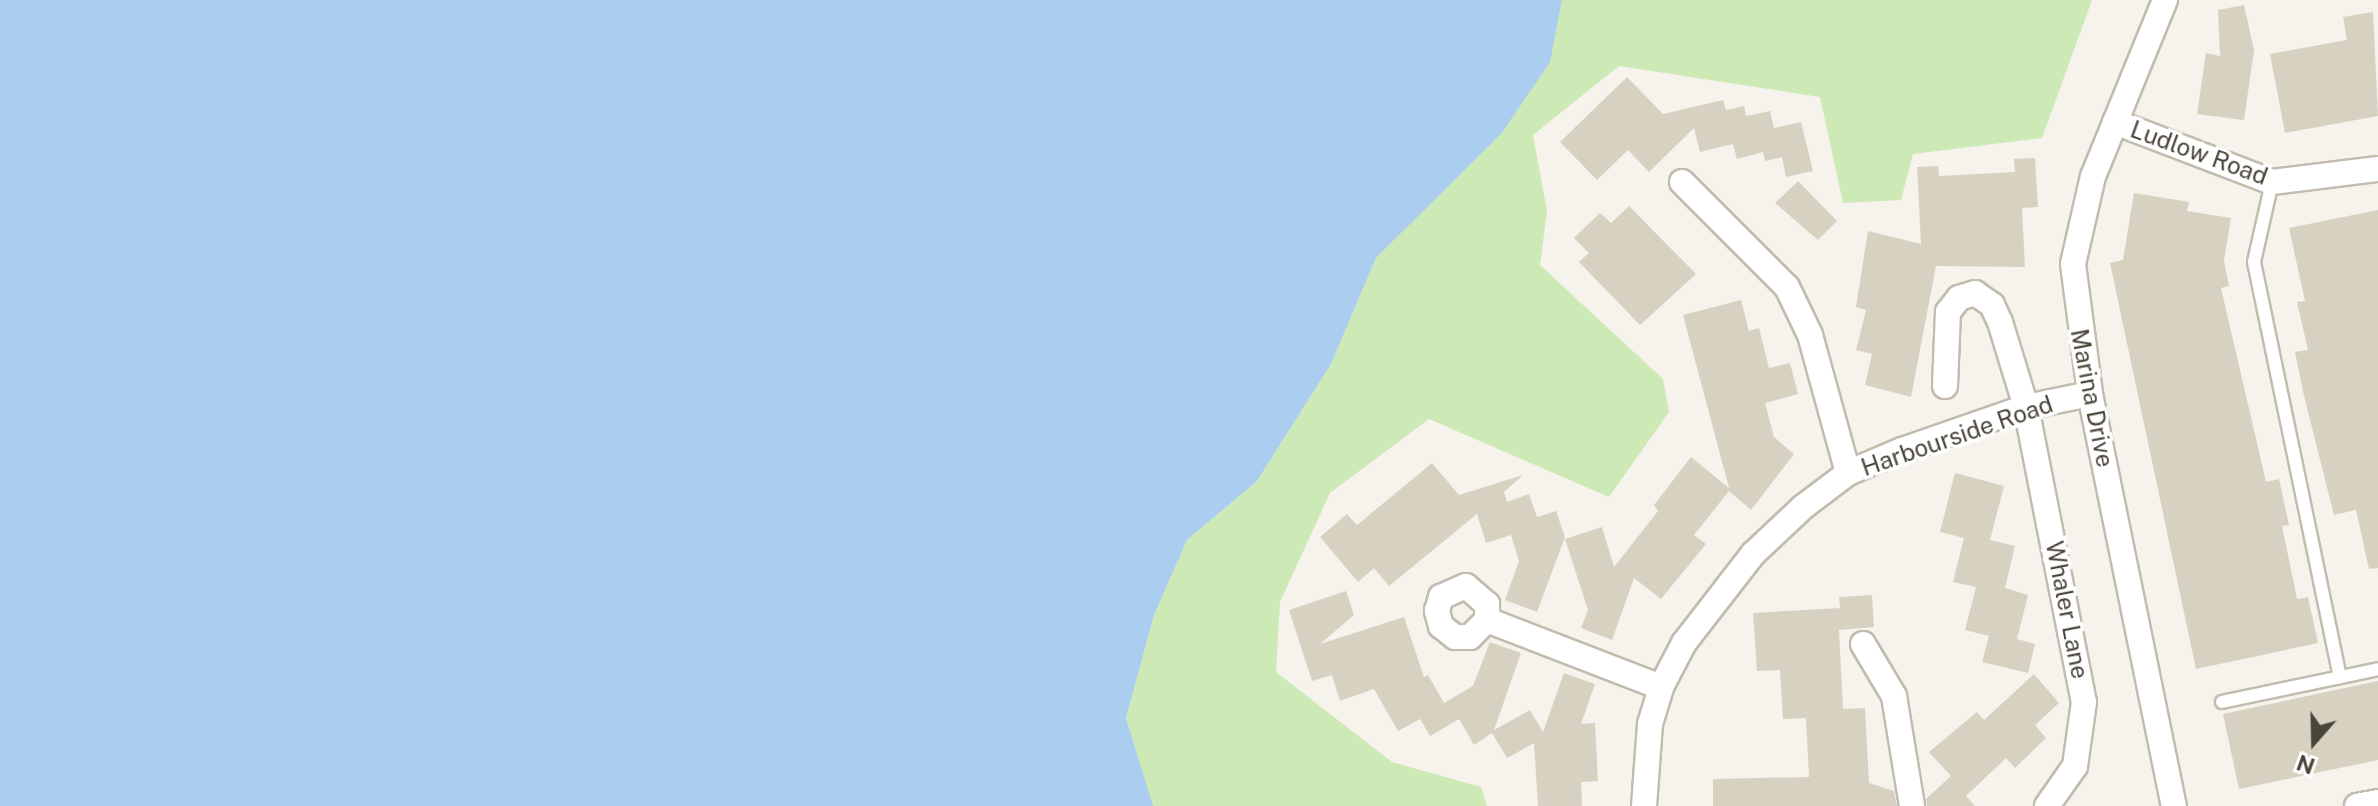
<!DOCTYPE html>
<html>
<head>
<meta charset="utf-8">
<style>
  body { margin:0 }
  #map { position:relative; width:2378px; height:806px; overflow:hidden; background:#f6f3ec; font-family:"Public Sans",sans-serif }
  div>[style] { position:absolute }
  .green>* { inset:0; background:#cde9b6 }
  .water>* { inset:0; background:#aacdf0 }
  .building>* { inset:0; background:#d7d1c1 }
  .roads { filter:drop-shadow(2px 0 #c1bcae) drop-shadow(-2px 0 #c1bcae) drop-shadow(0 2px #c1bcae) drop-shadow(0 -2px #c1bcae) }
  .service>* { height:12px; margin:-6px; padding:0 6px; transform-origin:6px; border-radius:6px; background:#fff }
  .minor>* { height:24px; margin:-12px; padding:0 12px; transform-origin:12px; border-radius:12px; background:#fff }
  span { translate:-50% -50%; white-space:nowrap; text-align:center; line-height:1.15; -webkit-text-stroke:7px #fff; paint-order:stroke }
  .street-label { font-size:24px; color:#4a4539 }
  .north { position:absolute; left:2274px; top:702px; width:80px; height:80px; -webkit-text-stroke:6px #fff; paint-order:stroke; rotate:200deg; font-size:22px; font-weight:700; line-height:32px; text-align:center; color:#4a4539 }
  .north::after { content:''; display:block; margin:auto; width:28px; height:36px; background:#4a4539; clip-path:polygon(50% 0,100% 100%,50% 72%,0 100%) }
</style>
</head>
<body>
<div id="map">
  <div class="green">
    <i style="clip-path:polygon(1562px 0,2092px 0,2042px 138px,1913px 154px,1901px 200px,1843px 203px,1820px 97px,1619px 66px,1533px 135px,1547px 211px,1540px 265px,1663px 379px,1669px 412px,1609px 497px,1429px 419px,1330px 493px,1280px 602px,1276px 672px,1392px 762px,1481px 787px,1487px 806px,1152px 806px,1126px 718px,1154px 615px,1187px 540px,1257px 481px,1331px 364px,1376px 258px,1501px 134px,1557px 24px)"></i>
  </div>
  <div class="water">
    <i style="clip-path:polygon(0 0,1562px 0,1550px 62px,1501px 134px,1376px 258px,1331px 364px,1257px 481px,1187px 540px,1154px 615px,1126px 718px,1153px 806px,0 806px)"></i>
  </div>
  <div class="building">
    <i style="clip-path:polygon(2244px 5px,2254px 50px,2244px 120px,2197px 114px,2206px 53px,2220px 56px,2218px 10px)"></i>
    <i style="clip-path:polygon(2373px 12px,2378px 116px,2285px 133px,2270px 54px,2347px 40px,2343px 17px)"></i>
    <i style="clip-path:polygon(1627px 77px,1663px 114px,1723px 100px,1726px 110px,1744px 106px,1746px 116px,1770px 111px,1774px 128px,1801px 122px,1813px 171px,1786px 177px,1782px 157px,1765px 161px,1763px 152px,1737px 159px,1733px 144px,1700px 152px,1694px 128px,1649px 172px,1628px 150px,1597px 180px,1560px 142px)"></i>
    <i style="clip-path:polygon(2035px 158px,2038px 207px,2022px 208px,2025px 267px,1936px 266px,1911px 397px,1865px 385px,1872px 354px,1856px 350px,1866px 310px,1856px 307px,1868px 231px,1921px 244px,1917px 167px,1938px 166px,1939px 176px,2015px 172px,2014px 159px)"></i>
    <i style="clip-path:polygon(1798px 181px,1837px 221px,1818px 240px,1775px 203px)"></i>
    <i style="clip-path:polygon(2134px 193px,2189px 202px,2187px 211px,2231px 218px,2224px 261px,2229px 286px,2221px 288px,2266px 482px,2279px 479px,2289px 525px,2282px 526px,2297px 599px,2308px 597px,2318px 643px,2196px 669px,2110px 263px,2123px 260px)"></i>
    <i style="clip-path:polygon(1629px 206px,1696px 274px,1640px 325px,1579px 262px,1589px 253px,1574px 238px,1600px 213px,1611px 223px)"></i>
    <i style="clip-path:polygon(2378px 210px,2378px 568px,2369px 569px,2356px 510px,2334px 515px,2304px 396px,2295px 352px,2308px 350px,2297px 302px,2305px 301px,2289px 228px)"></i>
    <i style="clip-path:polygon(1741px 300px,1749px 331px,1759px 328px,1769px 368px,1790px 363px,1798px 394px,1765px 403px,1774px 437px,1794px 454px,1751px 510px,1729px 491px,1694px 535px,1706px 544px,1661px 599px,1634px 578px,1612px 640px,1581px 628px,1588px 610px,1565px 539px,1602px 527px,1614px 567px,1658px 511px,1654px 505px,1691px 457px,1729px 488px,1683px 315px)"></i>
    <i style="clip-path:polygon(1432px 463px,1459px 495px,1523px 475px,1504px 492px,1507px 502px,1529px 494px,1537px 517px,1556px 511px,1565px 537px,1537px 612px,1505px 600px,1519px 561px,1511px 535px,1486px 543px,1477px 514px,1389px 586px,1374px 568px,1358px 582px,1320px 537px,1347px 514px,1357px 525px)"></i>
    <i style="clip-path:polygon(1955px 473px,2004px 486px,1990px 540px,2015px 546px,2005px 588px,2028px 595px,2017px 639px,2035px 644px,2028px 673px,1982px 662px,1989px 636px,1965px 630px,1976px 587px,1953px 582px,1964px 538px,1940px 532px)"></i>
    <i style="clip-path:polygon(1346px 591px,1354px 615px,1320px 644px,1404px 617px,1424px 677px,1428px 675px,1444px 703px,1473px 686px,1490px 642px,1521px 653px,1494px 730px,1530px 710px,1543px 732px,1564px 673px,1595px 684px,1581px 724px,1595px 723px,1598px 781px,1581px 782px,1582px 806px,1538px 806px,1534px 743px,1507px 758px,1492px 733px,1474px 745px,1459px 719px,1430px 736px,1420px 719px,1398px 731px,1374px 689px,1340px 701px,1332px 675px,1312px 681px,1289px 610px)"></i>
    <i style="clip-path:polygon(1872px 595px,1874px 627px,1839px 630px,1843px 709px,1865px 708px,1869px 783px,1894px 791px,1897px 806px,1713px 806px,1713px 779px,1809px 777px,1806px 718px,1783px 719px,1780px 670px,1757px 671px,1753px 613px,1840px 608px,1839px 597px)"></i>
    <i style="clip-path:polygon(2034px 674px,2059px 703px,2035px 725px,2046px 738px,2015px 768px,2006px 758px,1966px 796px,1975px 806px,1927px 806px,1926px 799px,1951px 776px,1929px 752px,1977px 712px,1984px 720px)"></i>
    <i style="clip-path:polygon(2378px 681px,2378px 760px,2239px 789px,2223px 714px)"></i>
  </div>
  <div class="roads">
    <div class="service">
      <i style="left:2272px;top:182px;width:82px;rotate:102.7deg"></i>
      <i style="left:2254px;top:262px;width:424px;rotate:78.3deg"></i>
      <i style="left:2222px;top:702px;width:159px;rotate:-11.9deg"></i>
    </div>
    <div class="minor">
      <i style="left:2165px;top:0;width:190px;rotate:112.2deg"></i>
      <i style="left:2093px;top:176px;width:90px;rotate:102.8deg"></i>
      <i style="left:2073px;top:264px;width:131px;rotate:82.5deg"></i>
      <i style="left:2090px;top:394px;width:420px;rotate:78.5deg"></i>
      <i style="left:2115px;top:122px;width:168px;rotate:20.9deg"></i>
      <i style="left:2272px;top:182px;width:107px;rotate:-7deg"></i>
      <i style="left:1682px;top:182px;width:148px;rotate:45deg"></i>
      <i style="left:1787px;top:287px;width:53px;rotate:64.4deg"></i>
      <i style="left:1810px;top:335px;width:143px;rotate:74.6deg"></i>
      <i style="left:1945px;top:386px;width:74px;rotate:-87.7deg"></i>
      <i style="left:1948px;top:312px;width:18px;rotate:-52deg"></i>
      <i style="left:1959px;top:298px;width:17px;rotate:-17deg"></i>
      <i style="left:1975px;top:293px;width:21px;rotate:35deg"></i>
      <i style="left:1992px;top:305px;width:19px;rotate:65deg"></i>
      <i style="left:2000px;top:322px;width:89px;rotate:73deg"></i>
      <i style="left:2026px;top:407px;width:301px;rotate:78.9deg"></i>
      <i style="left:2084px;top:702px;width:65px;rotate:98deg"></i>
      <i style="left:2075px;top:766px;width:49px;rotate:125deg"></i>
      <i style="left:1487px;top:620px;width:24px;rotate:135deg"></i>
      <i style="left:1470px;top:637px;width:15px;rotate:180deg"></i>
      <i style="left:1455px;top:637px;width:18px;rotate:-142deg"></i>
      <i style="left:1441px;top:626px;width:16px;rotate:-105deg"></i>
      <i style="left:1437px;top:611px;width:15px;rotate:-74deg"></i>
      <i style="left:1441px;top:597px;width:27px;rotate:-24deg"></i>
      <i style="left:1466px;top:586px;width:28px;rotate:41deg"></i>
      <i style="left:1487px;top:604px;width:16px;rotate:90deg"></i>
      <i style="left:1487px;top:620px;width:186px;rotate:21.1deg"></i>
      <i style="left:1863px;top:644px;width:61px;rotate:59.2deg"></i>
      <i style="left:1894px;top:696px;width:111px;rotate:80.7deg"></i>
      <i style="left:1644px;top:806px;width:82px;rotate:-85.8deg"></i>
      <i style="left:1650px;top:724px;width:39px;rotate:-73deg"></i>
      <i style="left:1661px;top:687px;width:50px;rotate:-62.4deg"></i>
      <i style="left:1684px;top:643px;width:113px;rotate:-52.2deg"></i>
      <i style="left:1753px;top:554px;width:69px;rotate:-43.2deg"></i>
      <i style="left:1803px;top:507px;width:56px;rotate:-37.1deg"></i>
      <i style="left:1848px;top:473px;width:59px;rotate:-23.1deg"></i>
      <i style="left:1902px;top:450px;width:131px;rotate:-19.1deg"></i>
      <i style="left:2026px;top:407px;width:65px;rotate:-11.5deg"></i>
      <i style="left:2357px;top:806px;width:21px;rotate:-11deg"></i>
    </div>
  </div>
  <div class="street-label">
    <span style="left:2199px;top:153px;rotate:20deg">Ludlow Road</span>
    <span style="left:2092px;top:398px;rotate:79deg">Marina Drive</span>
    <span style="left:1957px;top:436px;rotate:-19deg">Harbourside Road</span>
    <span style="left:2067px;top:610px;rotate:79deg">Whaler Lane</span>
  </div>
  <div class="north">N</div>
</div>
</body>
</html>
